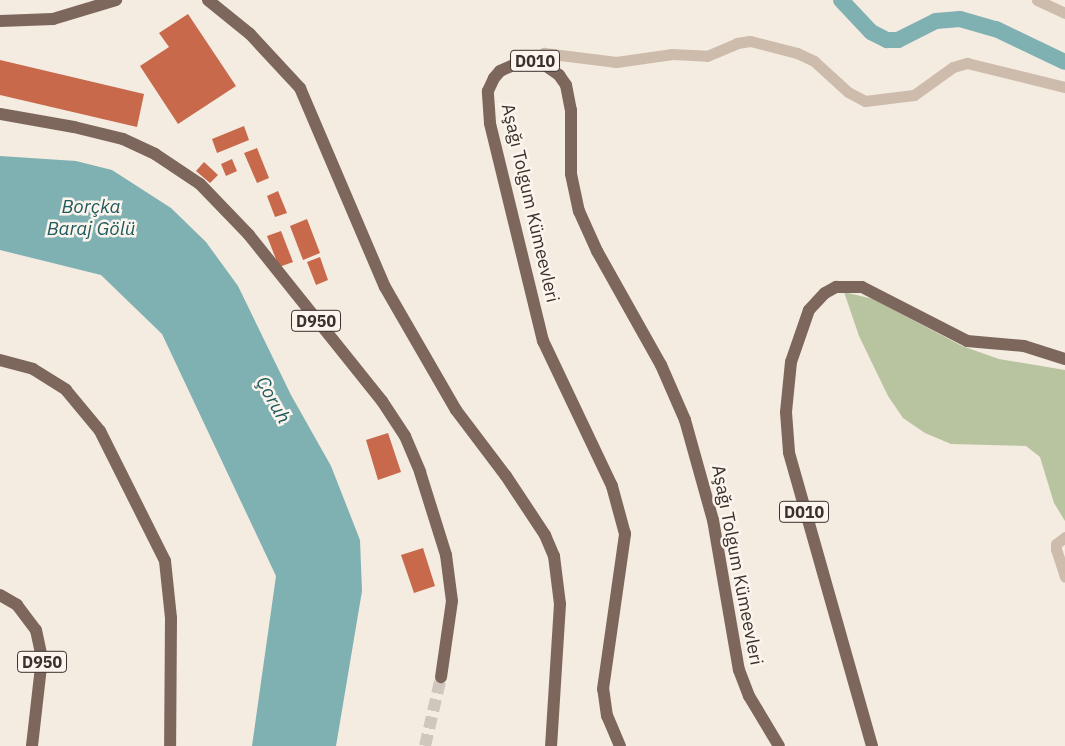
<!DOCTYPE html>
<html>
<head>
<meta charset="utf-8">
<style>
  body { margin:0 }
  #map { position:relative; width:1065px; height:746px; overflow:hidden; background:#f4ebe1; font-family:"IBM Plex Sans",sans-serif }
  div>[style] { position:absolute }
  .green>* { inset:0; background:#b8c4a0 }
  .water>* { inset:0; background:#7fb0b2 }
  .river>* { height:16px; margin:-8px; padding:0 8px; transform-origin:8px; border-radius:8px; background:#7fb0b2 }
  .building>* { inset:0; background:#c8694b }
  .major-tunnel>* { height:12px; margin-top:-6px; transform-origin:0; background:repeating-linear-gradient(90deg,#cfc6bd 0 12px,transparent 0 18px) }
  .minor>* { height:11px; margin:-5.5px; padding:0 5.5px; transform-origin:5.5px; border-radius:5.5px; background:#cdbbac }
  .major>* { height:12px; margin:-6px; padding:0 6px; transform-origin:6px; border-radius:6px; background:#7d675c }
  span { translate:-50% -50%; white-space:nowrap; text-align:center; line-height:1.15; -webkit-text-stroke:5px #fbf5ee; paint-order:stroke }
  .shield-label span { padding:1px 4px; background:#fbf5ee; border:1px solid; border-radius:4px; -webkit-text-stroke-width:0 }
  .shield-label { font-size:16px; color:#3b302b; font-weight:700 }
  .street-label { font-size:18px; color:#3b302b }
  .water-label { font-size:19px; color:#1f5a5e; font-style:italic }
</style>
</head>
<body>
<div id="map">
  <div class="green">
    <i style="clip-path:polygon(844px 292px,873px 299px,962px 346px,999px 359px,1065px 370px,1065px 521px,1054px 503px,1040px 457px,1026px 446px,951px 444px,925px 433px,903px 418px,888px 396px,859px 336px)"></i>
  </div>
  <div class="water">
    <i style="clip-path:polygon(0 156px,76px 161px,112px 170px,171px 208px,206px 242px,238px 286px,291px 395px,331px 466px,360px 540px,362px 591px,336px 746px,252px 746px,276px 576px,162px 334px,101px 275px,0 250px)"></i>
  </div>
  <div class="river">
    <i style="left:841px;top:0;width:44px;rotate:46.8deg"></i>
    <i style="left:871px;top:32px;width:18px;rotate:27deg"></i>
    <i style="left:887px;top:40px;width:11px"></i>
    <i style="left:898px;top:40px;width:42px;rotate:-26.6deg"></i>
    <i style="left:936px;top:21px;width:24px;rotate:-5deg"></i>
    <i style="left:960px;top:19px;width:37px;rotate:16deg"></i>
    <i style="left:996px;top:29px;width:76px;rotate:25.6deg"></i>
  </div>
  <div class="building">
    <i style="clip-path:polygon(188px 14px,236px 86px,178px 124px,140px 66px,169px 47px,159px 33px)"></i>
    <i style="clip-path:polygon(0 60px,144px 94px,137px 127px,0 95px)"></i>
    <i style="clip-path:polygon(244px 126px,249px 140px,217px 153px,212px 139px)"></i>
    <i style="clip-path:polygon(257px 148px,269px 178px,257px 183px,244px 153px)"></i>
    <i style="clip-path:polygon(232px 159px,237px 171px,226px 176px,221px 164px)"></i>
    <i style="clip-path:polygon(204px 162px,218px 175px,210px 183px,196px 171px)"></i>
    <i style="clip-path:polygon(278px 191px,287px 213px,275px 217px,267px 196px)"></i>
    <i style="clip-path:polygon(307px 219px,320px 253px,303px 260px,290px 226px)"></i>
    <i style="clip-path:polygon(281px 231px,293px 262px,279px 267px,267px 236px)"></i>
    <i style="clip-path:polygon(320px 257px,328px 280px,316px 285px,307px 262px)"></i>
    <i style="clip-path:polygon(388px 433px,401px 472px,378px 480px,366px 440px)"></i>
    <i style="clip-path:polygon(423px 548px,435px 586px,414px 593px,401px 555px)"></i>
  </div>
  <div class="major-tunnel">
    <i style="left:425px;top:746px;width:71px;rotate:-76.9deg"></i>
  </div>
  <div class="minor">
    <i style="left:1037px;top:0;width:31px;rotate:25deg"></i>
    <i style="left:534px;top:61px;width:13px;rotate:-39deg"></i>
    <i style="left:544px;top:53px;width:73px;rotate:7.1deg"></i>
    <i style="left:616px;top:62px;width:57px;rotate:-8.1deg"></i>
    <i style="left:672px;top:54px;width:35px;rotate:3deg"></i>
    <i style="left:707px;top:56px;width:33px;rotate:-23deg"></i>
    <i style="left:737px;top:43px;width:13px;rotate:-9deg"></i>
    <i style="left:750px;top:41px;width:49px;rotate:14.3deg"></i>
    <i style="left:797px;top:53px;width:19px;rotate:25deg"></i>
    <i style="left:814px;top:61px;width:46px;rotate:42.4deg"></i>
    <i style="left:848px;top:92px;width:19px;rotate:28deg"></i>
    <i style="left:865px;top:101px;width:49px;rotate:-7deg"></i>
    <i style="left:914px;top:95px;width:48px;rotate:-35.7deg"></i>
    <i style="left:953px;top:67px;width:15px;rotate:-16deg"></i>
    <i style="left:967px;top:63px;width:101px;rotate:13.8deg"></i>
    <i style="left:1065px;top:537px;width:11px;rotate:142deg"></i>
    <i style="left:1056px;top:544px;width:5px;rotate:90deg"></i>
    <i style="left:1056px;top:549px;width:29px;rotate:72deg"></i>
  </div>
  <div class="major">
    <i style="left:208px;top:0;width:54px;rotate:39deg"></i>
    <i style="left:250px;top:34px;width:74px;rotate:47.2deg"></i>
    <i style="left:300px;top:88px;width:216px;rotate:66.9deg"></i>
    <i style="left:385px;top:287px;width:142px;rotate:60deg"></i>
    <i style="left:456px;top:410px;width:83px;rotate:52.9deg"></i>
    <i style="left:506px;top:476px;width:71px;rotate:56.5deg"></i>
    <i style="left:545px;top:535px;width:23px;rotate:67deg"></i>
    <i style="left:554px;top:556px;width:48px;rotate:82.9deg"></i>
    <i style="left:560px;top:604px;width:142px;rotate:93.6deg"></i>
    <i style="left:0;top:21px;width:53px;rotate:-2.2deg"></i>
    <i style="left:53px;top:19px;width:66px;rotate:-16.8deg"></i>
    <i style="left:0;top:114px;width:75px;rotate:10deg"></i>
    <i style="left:74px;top:127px;width:50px;rotate:13.8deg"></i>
    <i style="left:123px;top:139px;width:35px;rotate:25deg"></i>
    <i style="left:155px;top:154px;width:54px;rotate:33.7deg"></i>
    <i style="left:200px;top:184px;width:71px;rotate:46.1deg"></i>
    <i style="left:249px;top:235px;width:213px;rotate:51.3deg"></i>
    <i style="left:382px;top:401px;width:42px;rotate:56.7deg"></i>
    <i style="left:405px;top:436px;width:39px;rotate:67deg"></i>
    <i style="left:420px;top:472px;width:87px;rotate:72.6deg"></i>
    <i style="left:446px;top:555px;width:46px;rotate:82.6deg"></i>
    <i style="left:452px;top:601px;width:77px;rotate:98.2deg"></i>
    <i style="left:0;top:360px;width:34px;rotate:15deg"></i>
    <i style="left:33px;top:369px;width:39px;rotate:32deg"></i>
    <i style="left:66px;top:390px;width:53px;rotate:50.3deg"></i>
    <i style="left:100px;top:431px;width:145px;rotate:63.4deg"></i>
    <i style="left:165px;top:561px;width:57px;rotate:84deg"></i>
    <i style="left:171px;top:618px;width:128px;rotate:90.4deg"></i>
    <i style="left:0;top:595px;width:20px;rotate:30deg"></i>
    <i style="left:17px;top:605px;width:31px;rotate:53deg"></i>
    <i style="left:36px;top:630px;width:29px;rotate:78deg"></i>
    <i style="left:42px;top:658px;width:89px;rotate:96.5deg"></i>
    <i style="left:620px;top:746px;width:33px;rotate:-113deg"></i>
    <i style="left:607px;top:716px;width:27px;rotate:-98deg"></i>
    <i style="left:603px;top:689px;width:157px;rotate:-81.9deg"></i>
    <i style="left:625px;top:534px;width:50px;rotate:-105.2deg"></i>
    <i style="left:612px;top:486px;width:161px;rotate:-115.4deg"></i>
    <i style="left:543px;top:341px;width:224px;rotate:-103.7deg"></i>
    <i style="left:490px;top:123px;width:32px;rotate:-94deg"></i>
    <i style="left:488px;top:91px;width:14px;rotate:-65deg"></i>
    <i style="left:494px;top:78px;width:9px;rotate:-49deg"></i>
    <i style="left:500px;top:71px;width:24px;rotate:-24deg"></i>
    <i style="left:522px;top:61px;width:20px;rotate:6deg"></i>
    <i style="left:542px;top:63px;width:21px;rotate:35deg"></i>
    <i style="left:559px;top:75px;width:12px;rotate:55deg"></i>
    <i style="left:566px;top:85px;width:25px;rotate:79deg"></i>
    <i style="left:571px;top:110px;width:64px;rotate:90deg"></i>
    <i style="left:571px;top:174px;width:38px;rotate:78deg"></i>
    <i style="left:579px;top:211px;width:44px;rotate:65.8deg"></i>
    <i style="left:597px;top:251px;width:131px;rotate:60.7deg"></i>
    <i style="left:661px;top:365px;width:60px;rotate:66.4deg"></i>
    <i style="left:685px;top:420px;width:104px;rotate:74.4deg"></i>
    <i style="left:713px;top:520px;width:152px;rotate:80.2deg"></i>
    <i style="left:739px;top:670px;width:28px;rotate:69deg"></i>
    <i style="left:749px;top:696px;width:58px;rotate:59deg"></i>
    <i style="left:872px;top:746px;width:305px;rotate:-105.8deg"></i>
    <i style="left:789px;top:452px;width:40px;rotate:-94.3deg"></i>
    <i style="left:786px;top:412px;width:50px;rotate:-84.3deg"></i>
    <i style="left:791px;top:362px;width:55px;rotate:-70.9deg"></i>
    <i style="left:809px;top:310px;width:23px;rotate:-47deg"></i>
    <i style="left:825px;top:293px;width:13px;rotate:-29deg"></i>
    <i style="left:836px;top:287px;width:26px"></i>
    <i style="left:862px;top:287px;width:118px;rotate:27.2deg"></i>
    <i style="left:967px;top:341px;width:57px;rotate:5deg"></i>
    <i style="left:1024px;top:346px;width:43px;rotate:17.6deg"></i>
  </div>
  <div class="shield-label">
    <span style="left:535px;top:61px">D010</span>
    <span style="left:316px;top:321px">D950</span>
    <span style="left:804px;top:512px">D010</span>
    <span style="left:42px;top:662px">D950</span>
  </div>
  <div class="street-label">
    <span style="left:530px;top:203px;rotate:77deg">Aşağı Tolgum Kümeevleri</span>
    <span style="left:737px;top:565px;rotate:79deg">Aşağı Tolgum Kümeevleri</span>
  </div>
  <div class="water-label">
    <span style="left:91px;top:218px">Borçka<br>Baraj Gölü</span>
    <span style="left:273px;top:400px;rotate:61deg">Çoruh</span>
  </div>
</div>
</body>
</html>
